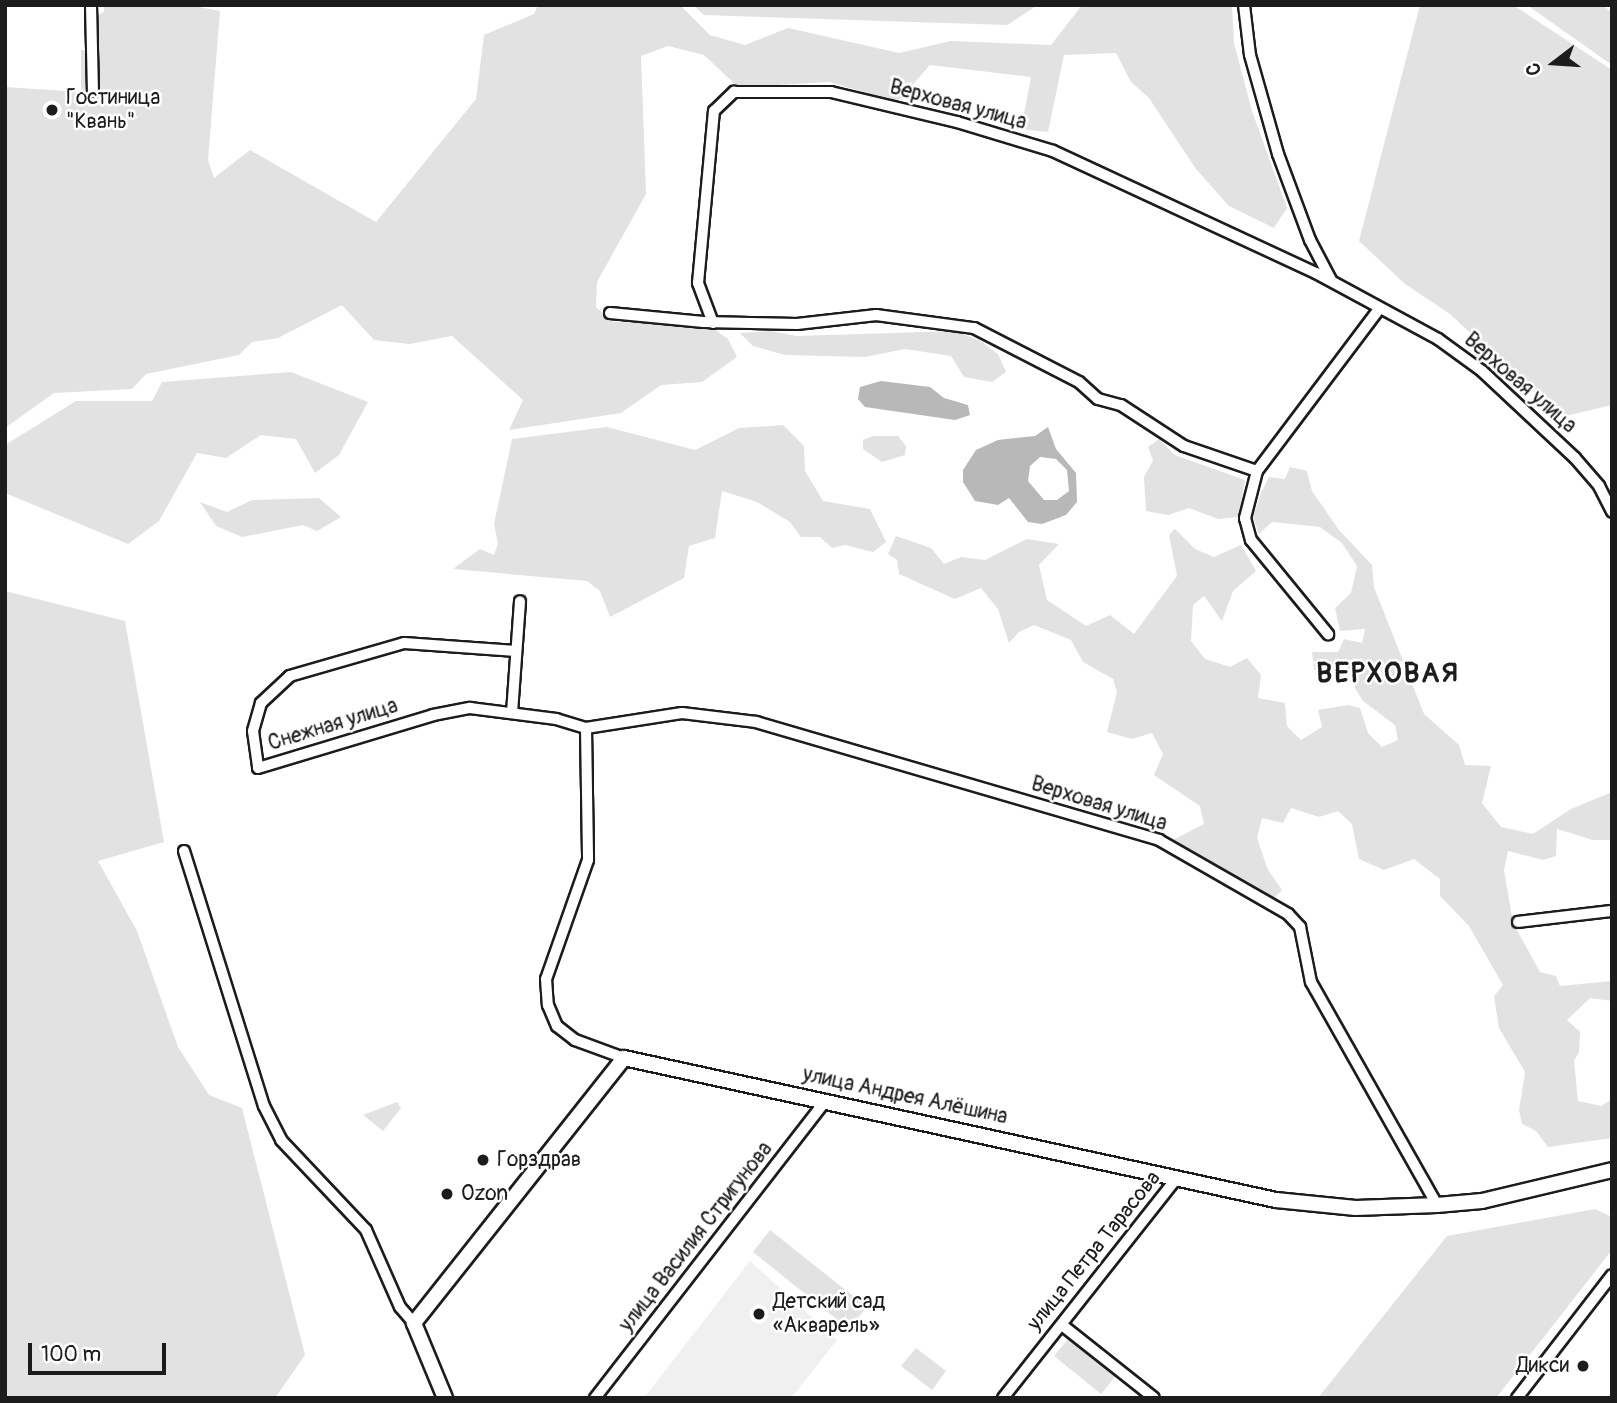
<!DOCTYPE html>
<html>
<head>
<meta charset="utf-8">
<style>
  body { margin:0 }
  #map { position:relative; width:1617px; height:1403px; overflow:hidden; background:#fff; font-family:Pangolin,sans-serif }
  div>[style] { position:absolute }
  .built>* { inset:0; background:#f0f0f0 }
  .green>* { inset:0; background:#e2e2e2 }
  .water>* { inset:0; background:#b8b8b8 }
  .roads { filter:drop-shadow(2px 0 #1c1c1c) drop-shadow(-2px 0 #1c1c1c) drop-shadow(0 2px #1c1c1c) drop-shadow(0 -2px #1c1c1c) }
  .street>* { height:10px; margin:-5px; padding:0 5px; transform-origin:5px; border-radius:5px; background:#fff }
  .secondary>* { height:14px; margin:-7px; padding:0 7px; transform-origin:7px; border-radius:7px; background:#fff }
  .dots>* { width:19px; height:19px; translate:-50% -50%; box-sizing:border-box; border:4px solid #fff; border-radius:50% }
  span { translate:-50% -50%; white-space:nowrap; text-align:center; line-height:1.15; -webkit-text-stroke:5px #fff; paint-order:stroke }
  .poi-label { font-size:21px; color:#1c1c1c }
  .left { translate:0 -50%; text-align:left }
  .right { translate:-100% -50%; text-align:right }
  .street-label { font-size:21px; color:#1c1c1c }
  .district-label { font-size:28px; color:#1c1c1c; font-weight:700; letter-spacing:2px }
  .frame { position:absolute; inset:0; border:7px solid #1c1c1c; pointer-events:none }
  .north { position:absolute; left:1519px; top:28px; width:70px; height:70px; -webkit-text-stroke:5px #fff; paint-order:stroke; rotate:253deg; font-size:19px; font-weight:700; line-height:28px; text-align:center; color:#1c1c1c }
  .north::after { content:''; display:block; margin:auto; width:24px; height:32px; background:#1c1c1c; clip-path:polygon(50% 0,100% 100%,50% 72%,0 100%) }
  .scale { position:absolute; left:28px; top:1343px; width:138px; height:32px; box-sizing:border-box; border:4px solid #1c1c1c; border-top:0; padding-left:9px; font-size:21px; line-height:24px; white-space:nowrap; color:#1c1c1c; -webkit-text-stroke:5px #fff; paint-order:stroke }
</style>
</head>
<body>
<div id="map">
  <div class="built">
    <i style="clip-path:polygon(750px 1261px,837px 1340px,791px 1398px,644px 1398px)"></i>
  </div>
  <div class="green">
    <i style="clip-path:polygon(104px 5px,189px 5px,220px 11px,208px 160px,214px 178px,250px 150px,376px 222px,476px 99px,484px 35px,534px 14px,538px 5px,680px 5px,710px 35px,745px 45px,788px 28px,899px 53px,951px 41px,1051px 45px,1082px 5px,1232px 5px,1234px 43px,1252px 111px,1287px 208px,1274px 228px,1229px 206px,1196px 169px,1149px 98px,1131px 82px,1116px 53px,1064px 55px,1048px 132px,1021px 129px,1031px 77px,930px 65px,897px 102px,830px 82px,738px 87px,704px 55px,668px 46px,641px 56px,646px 194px,597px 282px,596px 307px,613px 322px,707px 324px,728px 339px,737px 357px,702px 382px,661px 385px,621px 413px,509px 430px,523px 400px,452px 336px,410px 344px,374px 340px,342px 305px,278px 338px,252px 342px,239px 355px,146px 374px,132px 389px,54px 393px,5px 428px,5px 87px,81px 92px,81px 50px,97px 51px,96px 16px,104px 12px)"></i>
    <i style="clip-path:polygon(693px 5px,1038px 5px,1007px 25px,704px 15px)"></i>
    <i style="clip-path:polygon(1420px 5px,1513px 5px,1612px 70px,1612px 405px,1561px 417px,1450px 314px,1405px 284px,1359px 241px)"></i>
    <i style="clip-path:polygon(1527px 5px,1603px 5px,1612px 13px,1612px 65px)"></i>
    <i style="clip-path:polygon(770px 331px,797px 336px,954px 331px,979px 340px,998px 354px,1006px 372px,992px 382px,964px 377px,951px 356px,905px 349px,865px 357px,785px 355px,753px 346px,740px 333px)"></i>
    <i style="clip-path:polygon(291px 372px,368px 402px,339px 455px,315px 473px,296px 439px,261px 435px,226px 458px,197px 453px,159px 521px,128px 544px,5px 493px,5px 445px,76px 401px,152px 401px,162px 382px)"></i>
    <i style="clip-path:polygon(783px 425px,804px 446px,805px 471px,823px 501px,870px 509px,886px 542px,873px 552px,845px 545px,832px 548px,820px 537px,801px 537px,790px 522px,757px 502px,722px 491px,715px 538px,689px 546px,684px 578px,610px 617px,600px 591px,587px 581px,453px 569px,480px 549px,494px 555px,498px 543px,494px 524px,512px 439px,607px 427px,695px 450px,739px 428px)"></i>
    <i style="clip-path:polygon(873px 436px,898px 436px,906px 446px,905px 455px,882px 462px,863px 449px,863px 440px)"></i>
    <i style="clip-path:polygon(1159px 439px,1175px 455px,1245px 480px,1239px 517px,1218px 519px,1189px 508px,1168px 515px,1146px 511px,1144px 477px,1153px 461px,1148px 447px)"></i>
    <i style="clip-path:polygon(1290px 467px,1307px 471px,1312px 491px,1339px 530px,1372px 565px,1374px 587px,1424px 714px,1459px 745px,1465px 765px,1491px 766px,1482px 803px,1501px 827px,1533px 834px,1571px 809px,1612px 792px,1612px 840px,1593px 840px,1557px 829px,1556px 856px,1543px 860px,1508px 851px,1504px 870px,1513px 923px,1540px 972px,1556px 976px,1560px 986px,1612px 981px,1612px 1001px,1590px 998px,1567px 1020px,1580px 1032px,1579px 1052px,1574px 1061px,1578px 1101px,1601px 1106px,1612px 1099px,1612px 1138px,1548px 1147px,1536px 1131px,1522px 1124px,1519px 1110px,1525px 1072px,1499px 1028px,1494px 996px,1503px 985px,1469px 926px,1440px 896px,1440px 879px,1414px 859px,1384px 870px,1359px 859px,1352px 824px,1338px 811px,1319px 817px,1291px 808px,1283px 823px,1262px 818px,1257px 838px,1268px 870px,1282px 890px,1272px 900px,1171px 841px,1204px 824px,1200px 806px,1154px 775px,1163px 754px,1152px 733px,1132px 739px,1107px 732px,1117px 692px,1113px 679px,1083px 662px,1071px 640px,1034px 625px,1019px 632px,1009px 643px,998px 609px,981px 588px,955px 599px,899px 574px,897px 560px,888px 554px,896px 536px,931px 548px,944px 564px,961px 557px,985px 560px,1027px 539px,1059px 544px,1039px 565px,1047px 600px,1086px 626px,1110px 615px,1134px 634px,1177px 576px,1169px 535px,1175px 529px,1195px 549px,1214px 557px,1241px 545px,1256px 571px,1233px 591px,1222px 621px,1204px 596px,1193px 605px,1191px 641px,1205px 659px,1230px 667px,1247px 658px,1261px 675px,1258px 698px,1285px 703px,1287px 726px,1301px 740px,1322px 727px,1318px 710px,1348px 705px,1360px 708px,1368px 733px,1382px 747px,1398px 740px,1395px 725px,1363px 701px,1355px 688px,1355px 673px,1314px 670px,1312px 652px,1338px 652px,1344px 639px,1362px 643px,1365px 629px,1340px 631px,1335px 608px,1351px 593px,1357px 566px,1342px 543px,1320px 527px,1272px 522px,1259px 534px,1253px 517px,1261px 493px,1269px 477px,1285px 479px)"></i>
    <i style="clip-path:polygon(319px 498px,341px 517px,317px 531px,303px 525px,242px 537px,216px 526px,200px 502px,227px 512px,252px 500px)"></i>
    <i style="clip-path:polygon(5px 591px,125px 621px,164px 842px,98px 861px,137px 931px,178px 1047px,209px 1095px,242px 1108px,305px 1355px,275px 1398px,5px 1398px)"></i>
    <i style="clip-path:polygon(397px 1102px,401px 1108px,383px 1131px,363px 1115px)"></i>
    <i style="clip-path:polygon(1595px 1209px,1612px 1217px,1612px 1250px,1496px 1398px,1318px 1398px,1447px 1236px)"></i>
    <i style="clip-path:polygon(770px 1230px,867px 1307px,849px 1329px,753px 1252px)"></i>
    <i style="clip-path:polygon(1068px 1339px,1115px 1377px,1101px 1394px,1054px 1356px)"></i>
    <i style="clip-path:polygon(916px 1348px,946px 1371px,932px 1390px,901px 1366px)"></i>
  </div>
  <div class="water">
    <i style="clip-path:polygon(881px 381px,930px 387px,944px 398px,968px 405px,970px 415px,955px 420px,865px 407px,858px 399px,860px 387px)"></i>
    <i style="clip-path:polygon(evenodd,1048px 427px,1056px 449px,1076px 473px,1077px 502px,1066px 515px,1042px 524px,1028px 522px,1009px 498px,998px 505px,975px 501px,963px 482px,963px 470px,976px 450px,998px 440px,1035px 436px,1048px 427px,1040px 457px,1056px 459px,1067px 470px,1069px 491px,1057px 500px,1044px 500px,1028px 481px,1030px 466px,1040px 457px)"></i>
  </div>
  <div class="roads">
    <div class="street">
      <i style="left:91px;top:5px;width:86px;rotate:88.7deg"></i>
      <i style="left:1244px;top:5px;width:50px;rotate:83.2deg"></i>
      <i style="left:1250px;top:55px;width:103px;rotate:74.2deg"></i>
      <i style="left:1278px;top:154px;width:92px;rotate:69.6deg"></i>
      <i style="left:1310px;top:240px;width:45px;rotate:62.3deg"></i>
      <i style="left:610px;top:313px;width:94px;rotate:5.5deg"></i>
      <i style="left:704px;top:322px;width:93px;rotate:1.2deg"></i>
      <i style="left:797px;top:324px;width:80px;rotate:-6.5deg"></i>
      <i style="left:876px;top:315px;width:99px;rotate:7.6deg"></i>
      <i style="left:974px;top:328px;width:118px;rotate:27.2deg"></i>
      <i style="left:1079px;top:382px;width:25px;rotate:42deg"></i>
      <i style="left:1098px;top:399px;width:24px;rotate:15deg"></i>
      <i style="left:1121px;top:405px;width:75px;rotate:33.1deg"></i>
      <i style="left:1184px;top:446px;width:77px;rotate:18.9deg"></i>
      <i style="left:1257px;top:471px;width:203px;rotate:-53deg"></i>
      <i style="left:713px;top:323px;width:43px;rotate:-110.6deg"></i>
      <i style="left:698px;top:283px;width:173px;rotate:-84.7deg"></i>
      <i style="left:714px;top:111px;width:28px;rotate:-44deg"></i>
      <i style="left:734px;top:92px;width:97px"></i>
      <i style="left:831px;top:92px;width:130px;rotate:13.4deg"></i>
      <i style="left:957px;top:122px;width:100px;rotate:16.8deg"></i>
      <i style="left:1053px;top:151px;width:290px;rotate:24.9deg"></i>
      <i style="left:1316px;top:273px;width:139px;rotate:28.4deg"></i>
      <i style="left:1438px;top:339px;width:54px;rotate:36deg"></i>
      <i style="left:1482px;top:371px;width:127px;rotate:43.1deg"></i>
      <i style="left:1575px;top:458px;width:37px;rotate:49deg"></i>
      <i style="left:1599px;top:486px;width:29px;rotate:63deg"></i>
      <i style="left:1257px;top:471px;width:49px;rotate:104.3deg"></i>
      <i style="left:1245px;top:518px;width:23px;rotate:75deg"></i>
      <i style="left:1251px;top:540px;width:122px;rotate:50.7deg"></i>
      <i style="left:516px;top:651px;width:112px;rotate:-175.9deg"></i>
      <i style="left:404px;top:643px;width:119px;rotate:163.9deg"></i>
      <i style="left:290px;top:676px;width:40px;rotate:137deg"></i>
      <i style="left:261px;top:703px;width:29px;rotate:106deg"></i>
      <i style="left:253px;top:731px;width:37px;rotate:82deg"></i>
      <i style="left:258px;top:768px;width:183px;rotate:-16.8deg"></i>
      <i style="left:433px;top:715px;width:38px;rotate:-11deg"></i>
      <i style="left:470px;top:708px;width:87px;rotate:7.3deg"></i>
      <i style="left:556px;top:719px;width:31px;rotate:17deg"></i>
      <i style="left:586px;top:728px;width:97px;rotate:-8.9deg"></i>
      <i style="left:682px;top:713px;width:75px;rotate:6.9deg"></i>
      <i style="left:756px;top:722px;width:420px;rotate:16.3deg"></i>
      <i style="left:1159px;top:840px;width:149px;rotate:29.8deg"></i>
      <i style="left:1288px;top:914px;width:18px;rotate:47deg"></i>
      <i style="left:1300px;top:927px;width:56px;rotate:78.7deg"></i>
      <i style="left:1311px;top:982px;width:256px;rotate:60.5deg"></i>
      <i style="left:512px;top:713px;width:112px;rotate:-85.9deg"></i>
      <i style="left:586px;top:728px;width:132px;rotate:89.1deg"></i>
      <i style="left:588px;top:860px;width:126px;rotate:109.4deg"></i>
      <i style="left:546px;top:979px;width:26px;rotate:86deg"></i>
      <i style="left:548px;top:1005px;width:23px;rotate:67deg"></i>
      <i style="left:557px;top:1026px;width:23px;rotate:38deg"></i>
      <i style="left:575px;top:1040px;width:52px;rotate:20.2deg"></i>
      <i style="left:184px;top:851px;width:267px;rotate:72.6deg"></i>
      <i style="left:264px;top:1106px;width:38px;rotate:63deg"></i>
      <i style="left:281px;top:1140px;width:124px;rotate:46.6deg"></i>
      <i style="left:366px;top:1230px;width:84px;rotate:66.2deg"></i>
      <i style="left:400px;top:1307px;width:21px;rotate:49deg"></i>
      <i style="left:1518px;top:922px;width:95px;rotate:-6.7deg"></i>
      <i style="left:1062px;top:1325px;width:117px;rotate:38.4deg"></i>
      <i style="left:595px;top:1398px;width:377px;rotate:-52.2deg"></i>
      <i style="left:1003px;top:1398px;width:279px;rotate:-51.7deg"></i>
      <i style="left:1517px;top:1398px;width:155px;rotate:-52.3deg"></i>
    </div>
    <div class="secondary">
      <i style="left:445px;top:1398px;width:81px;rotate:-112.5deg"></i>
      <i style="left:414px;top:1323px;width:338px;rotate:-51.6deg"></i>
      <i style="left:624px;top:1058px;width:667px;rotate:12.29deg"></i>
      <i style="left:1276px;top:1200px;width:80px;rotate:5.7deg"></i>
      <i style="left:1356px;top:1208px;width:81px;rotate:-2.1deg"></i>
      <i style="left:1437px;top:1205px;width:45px;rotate:-5.1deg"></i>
      <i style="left:1482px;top:1201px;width:134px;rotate:-13.4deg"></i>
    </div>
  </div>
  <div class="dots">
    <i style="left:52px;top:110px;background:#1c1c1c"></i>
    <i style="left:483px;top:1160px;background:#1c1c1c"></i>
    <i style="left:447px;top:1194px;background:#1c1c1c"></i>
    <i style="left:759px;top:1314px;background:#1c1c1c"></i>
    <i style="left:1583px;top:1366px;background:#1c1c1c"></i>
  </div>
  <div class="poi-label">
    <span class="left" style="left:66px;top:110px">Гостиница<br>"Квань"</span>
    <span class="left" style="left:497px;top:1160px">Горздрав</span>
    <span class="left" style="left:461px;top:1194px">Ozon</span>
    <span class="left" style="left:773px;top:1314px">Детский сад<br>«Акварель»</span>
    <span class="right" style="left:1569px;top:1366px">Дикси</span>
  </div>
  <div class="street-label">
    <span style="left:958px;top:105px;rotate:15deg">Верховая улица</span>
    <span style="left:1520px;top:383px;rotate:41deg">Верховая улица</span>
    <span style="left:333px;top:725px;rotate:-17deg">Снежная улица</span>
    <span style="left:1099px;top:804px;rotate:17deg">Верховая улица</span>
    <span style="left:905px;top:1096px;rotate:12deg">улица Андрея Алёшина</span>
    <span style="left:696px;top:1237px;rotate:-52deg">улица Василия Стригунова</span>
    <span style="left:1094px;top:1251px;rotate:-51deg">улица Петра Тарасова</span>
  </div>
  <div class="district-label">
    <span style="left:1388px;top:674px">ВЕРХОВАЯ</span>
  </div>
  <div class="frame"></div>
  <div class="north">С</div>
  <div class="scale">100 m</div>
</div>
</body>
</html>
